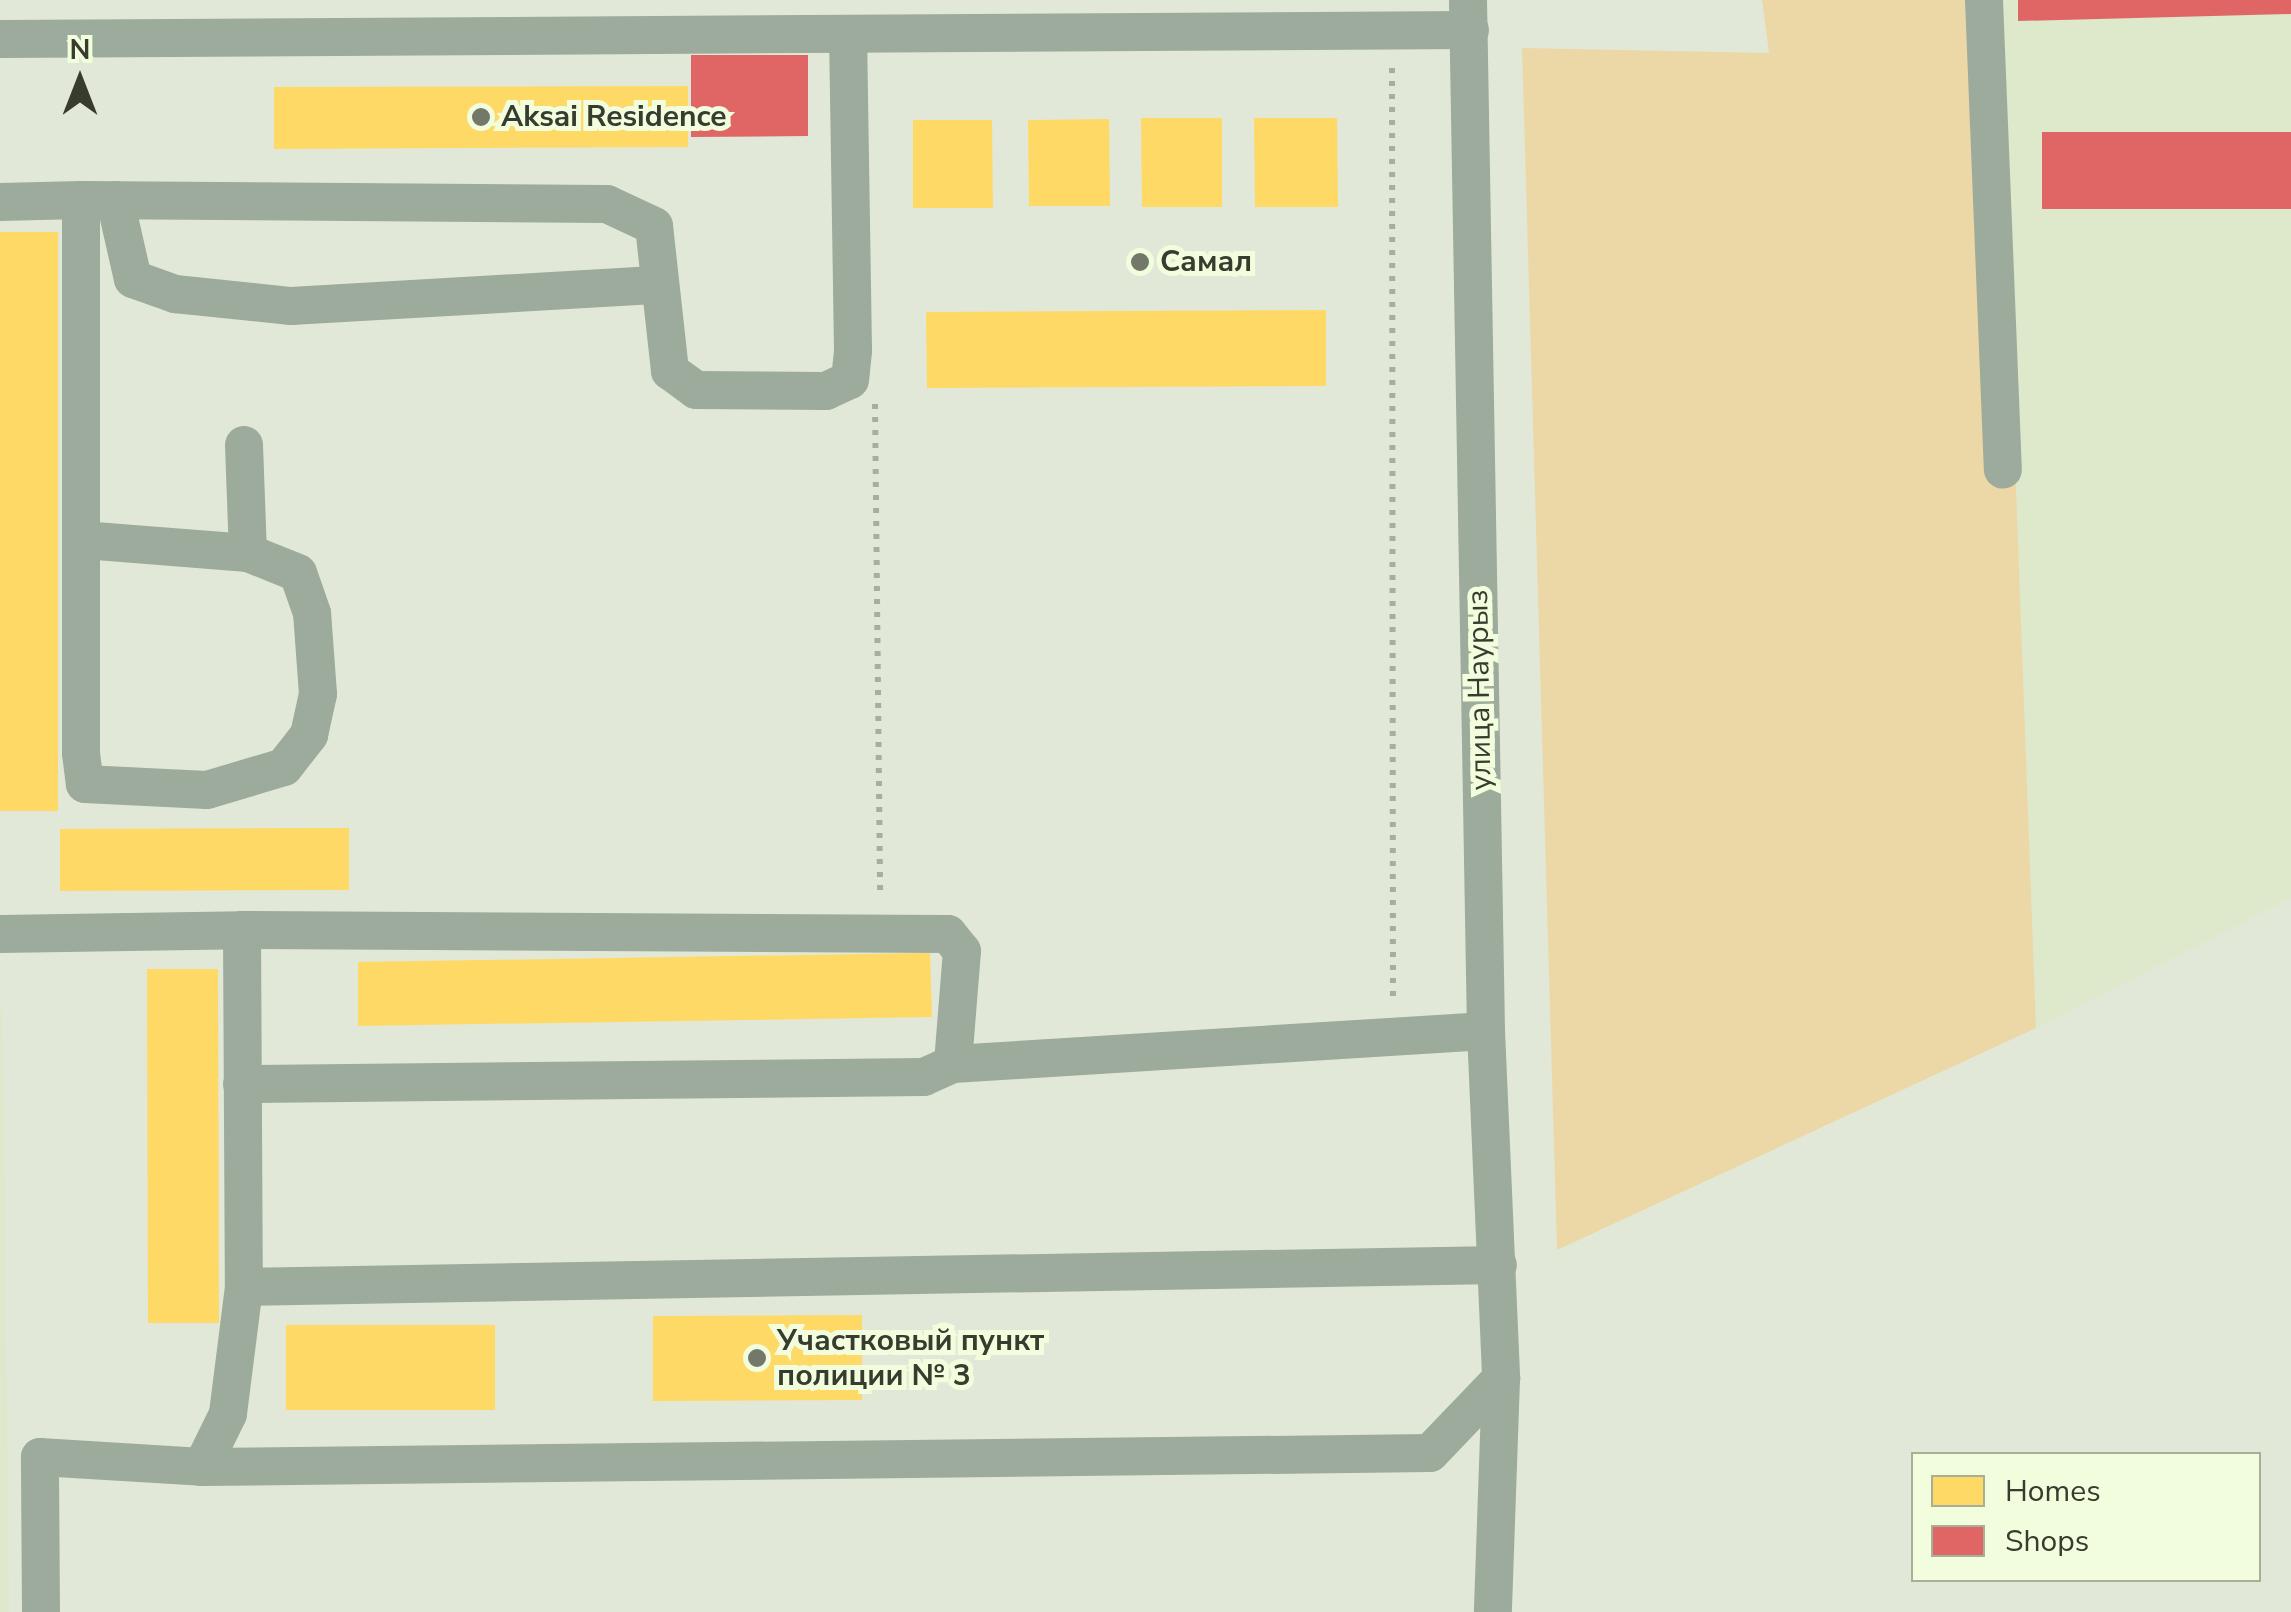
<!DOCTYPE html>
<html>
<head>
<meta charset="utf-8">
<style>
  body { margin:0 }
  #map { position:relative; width:2291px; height:1612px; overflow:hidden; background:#e2e8d7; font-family:"Nunito Sans",sans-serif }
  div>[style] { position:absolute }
  .built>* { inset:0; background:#dee8cb }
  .green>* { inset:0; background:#ecd8a6 }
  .homes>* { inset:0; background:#ffd966 }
  .shops>* { inset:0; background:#e06666 }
  .path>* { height:6px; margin-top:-3px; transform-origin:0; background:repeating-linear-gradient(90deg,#a5afa1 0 5px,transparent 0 13px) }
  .minor>* { height:38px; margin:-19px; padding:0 19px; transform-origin:19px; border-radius:19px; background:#9dab9c }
  .dots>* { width:28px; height:28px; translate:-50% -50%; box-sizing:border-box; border:5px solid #f1fddc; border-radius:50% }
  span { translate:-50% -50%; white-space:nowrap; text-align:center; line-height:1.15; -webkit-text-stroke:10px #f1fddc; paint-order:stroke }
  .poi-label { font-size:30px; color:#373c2f; font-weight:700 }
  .left { translate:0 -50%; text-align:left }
  .street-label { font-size:30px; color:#373c2f }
  .legend { position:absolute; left:1911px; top:1452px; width:350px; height:130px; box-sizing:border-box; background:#f1fddc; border:2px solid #a7b097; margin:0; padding:12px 18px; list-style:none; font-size:30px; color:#373c2f }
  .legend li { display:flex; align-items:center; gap:20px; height:50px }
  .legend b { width:50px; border:2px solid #a7b097 }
  .north { position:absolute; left:30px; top:30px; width:100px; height:100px; -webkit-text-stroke:8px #f1fddc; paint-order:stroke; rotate:0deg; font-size:28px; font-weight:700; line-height:40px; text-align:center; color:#373c2f }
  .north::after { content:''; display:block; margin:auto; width:35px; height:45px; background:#373c2f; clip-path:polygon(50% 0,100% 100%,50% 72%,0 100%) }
</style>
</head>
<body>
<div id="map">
  <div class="built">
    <i style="clip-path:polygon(1998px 0,2291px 0,2291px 898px,2036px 1028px)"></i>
    <i style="clip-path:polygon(0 1011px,3px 1011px,9px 1612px,0 1612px)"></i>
  </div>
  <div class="green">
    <i style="clip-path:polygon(1762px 0,1998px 0,2036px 1028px,1557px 1250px,1522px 48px,1769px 53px)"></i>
  </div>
  <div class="homes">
    <i style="clip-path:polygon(688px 86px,688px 147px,274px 149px,274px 87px)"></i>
    <i style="clip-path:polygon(1141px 118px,1222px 118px,1222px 207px,1142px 207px)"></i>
    <i style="clip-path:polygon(1254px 118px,1337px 118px,1338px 207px,1255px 207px)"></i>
    <i style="clip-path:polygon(1109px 119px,1110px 206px,1029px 206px,1028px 120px)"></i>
    <i style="clip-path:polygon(913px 120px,992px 120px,993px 208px,913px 208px)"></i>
    <i style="clip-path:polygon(0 232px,58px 232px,58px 811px,0 811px)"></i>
    <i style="clip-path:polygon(1326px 310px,1326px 386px,927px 388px,926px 312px)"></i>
    <i style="clip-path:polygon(349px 828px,349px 890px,60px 891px,60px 829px)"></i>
    <i style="clip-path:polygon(930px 953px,932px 1017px,358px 1026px,358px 962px)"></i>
    <i style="clip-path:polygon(147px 969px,218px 969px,219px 1323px,148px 1323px)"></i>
    <i style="clip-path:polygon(862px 1315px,862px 1400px,653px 1401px,653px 1316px)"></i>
    <i style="clip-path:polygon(286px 1325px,495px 1325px,495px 1410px,286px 1410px)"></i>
  </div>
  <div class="shops">
    <i style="clip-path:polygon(2018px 0,2291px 0,2291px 14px,2018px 21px)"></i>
    <i style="clip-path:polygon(691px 55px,808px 55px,808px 136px,691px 137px)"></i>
    <i style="clip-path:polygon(2042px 132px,2291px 132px,2291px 209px,2042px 209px)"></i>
  </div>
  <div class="path">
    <i style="left:1392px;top:68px;width:932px;rotate:89.94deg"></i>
    <i style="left:875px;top:404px;width:492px;rotate:89.4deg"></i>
  </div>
  <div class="minor">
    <i style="left:1468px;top:0;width:1031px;rotate:89deg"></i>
    <i style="left:1486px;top:1031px;width:348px;rotate:87.5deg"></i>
    <i style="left:1501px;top:1379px;width:233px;rotate:92deg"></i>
    <i style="left:1984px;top:0;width:470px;rotate:87.7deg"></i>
    <i style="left:0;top:39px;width:1470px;rotate:-0.35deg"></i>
    <i style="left:81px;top:200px;width:526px;rotate:0.44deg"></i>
    <i style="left:607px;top:204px;width:52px;rotate:25.1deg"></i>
    <i style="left:654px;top:226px;width:146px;rotate:83.7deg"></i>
    <i style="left:670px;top:371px;width:32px;rotate:36deg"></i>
    <i style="left:696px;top:390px;width:130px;rotate:0.4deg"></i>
    <i style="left:826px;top:391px;width:26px;rotate:-25deg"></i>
    <i style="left:850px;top:380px;width:30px;rotate:-84deg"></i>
    <i style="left:853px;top:350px;width:316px;rotate:-90.9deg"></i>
    <i style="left:115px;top:200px;width:81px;rotate:77.2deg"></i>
    <i style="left:133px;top:279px;width:45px;rotate:19.7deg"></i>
    <i style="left:175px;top:294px;width:117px;rotate:5.9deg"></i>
    <i style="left:291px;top:306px;width:368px;rotate:-3.3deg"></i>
    <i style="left:0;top:202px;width:81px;rotate:-1.4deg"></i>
    <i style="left:81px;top:200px;width:553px;rotate:90deg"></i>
    <i style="left:81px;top:753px;width:31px;rotate:83deg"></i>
    <i style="left:85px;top:784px;width:122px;rotate:2.8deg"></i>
    <i style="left:207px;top:790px;width:80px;rotate:-16.6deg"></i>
    <i style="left:284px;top:767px;width:41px;rotate:-52deg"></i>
    <i style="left:309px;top:735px;width:42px;rotate:-77.6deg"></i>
    <i style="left:318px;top:694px;width:81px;rotate:-94.2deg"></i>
    <i style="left:312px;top:613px;width:42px;rotate:-109.3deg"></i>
    <i style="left:298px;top:573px;width:54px;rotate:-158.2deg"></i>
    <i style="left:248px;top:553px;width:167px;rotate:-175.5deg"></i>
    <i style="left:244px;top:445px;width:108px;rotate:87.9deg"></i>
    <i style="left:242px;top:930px;width:706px;rotate:0.32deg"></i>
    <i style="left:948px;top:934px;width:22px;rotate:51deg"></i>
    <i style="left:962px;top:951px;width:113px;rotate:94.6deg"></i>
    <i style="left:953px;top:1064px;width:32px;rotate:156deg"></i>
    <i style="left:924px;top:1077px;width:682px;rotate:179.41deg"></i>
    <i style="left:0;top:934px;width:242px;rotate:-0.9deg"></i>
    <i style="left:242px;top:930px;width:357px;rotate:89.7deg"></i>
    <i style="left:244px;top:1287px;width:128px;rotate:97.2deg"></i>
    <i style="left:228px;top:1414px;width:59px;rotate:116.1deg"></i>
    <i style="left:953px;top:1064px;width:534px;rotate:-3.54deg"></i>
    <i style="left:244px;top:1287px;width:1254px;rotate:-1.01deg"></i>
    <i style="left:41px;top:1612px;width:155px;rotate:-90.4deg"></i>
    <i style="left:40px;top:1457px;width:162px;rotate:3.5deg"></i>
    <i style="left:202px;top:1467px;width:1228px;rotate:-0.65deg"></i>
    <i style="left:1430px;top:1453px;width:103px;rotate:-46.2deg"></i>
  </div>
  <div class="dots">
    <i style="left:481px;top:117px;background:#73786a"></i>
    <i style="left:1140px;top:262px;background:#73786a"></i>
    <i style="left:757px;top:1358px;background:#73786a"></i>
  </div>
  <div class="poi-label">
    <span class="left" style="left:501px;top:117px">Aksai Residence</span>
    <span class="left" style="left:1160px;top:262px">Самал</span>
    <span class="left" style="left:777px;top:1358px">Участковый пункт<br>полиции № 3</span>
  </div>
  <div class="street-label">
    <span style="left:1480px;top:690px;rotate:-91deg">улица Наурыз</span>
  </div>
  <ul class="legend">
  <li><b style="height:28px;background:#ffd966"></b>Homes</li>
  <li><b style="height:28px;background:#e06666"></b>Shops</li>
  </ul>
  <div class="north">N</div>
</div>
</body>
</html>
